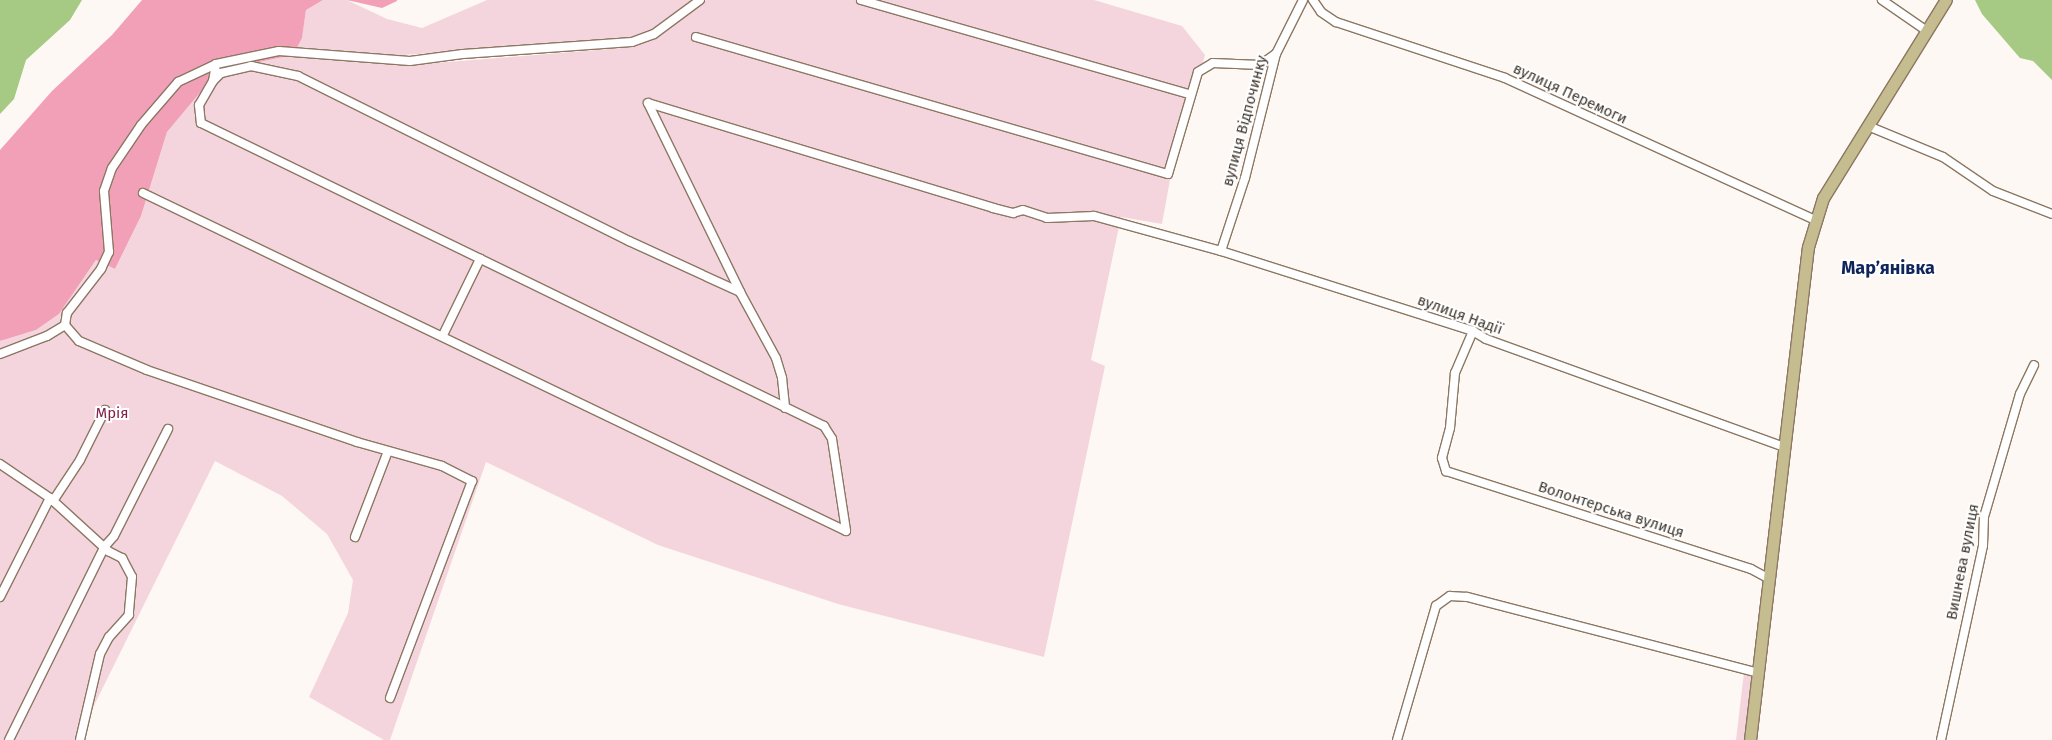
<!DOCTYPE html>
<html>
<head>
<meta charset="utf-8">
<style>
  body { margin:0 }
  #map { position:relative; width:2052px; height:740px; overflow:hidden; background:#fdf8f3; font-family:"Fira Sans",sans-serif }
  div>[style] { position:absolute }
  .green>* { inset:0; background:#f5d5dd }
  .forest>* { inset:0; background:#f2a0b7 }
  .water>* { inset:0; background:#a6c984 }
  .roads { filter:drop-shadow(1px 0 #8c7763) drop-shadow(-1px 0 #8c7763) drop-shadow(0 1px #8c7763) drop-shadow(0 -1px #8c7763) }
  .minor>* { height:8px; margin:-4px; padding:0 4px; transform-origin:4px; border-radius:4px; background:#fff }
  .primary>* { height:11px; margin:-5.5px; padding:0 5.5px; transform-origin:5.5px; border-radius:5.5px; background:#c5bc8f }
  span { translate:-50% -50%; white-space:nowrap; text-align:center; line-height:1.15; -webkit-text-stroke:4px #fff; paint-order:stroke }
  .street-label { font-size:15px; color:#40372e }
  .park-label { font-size:15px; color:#812347 }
  .quarter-label { font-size:18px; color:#10255b; font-weight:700 }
</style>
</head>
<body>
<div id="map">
  <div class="green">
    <i style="clip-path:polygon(323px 0,347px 0,387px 19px,422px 28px,487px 0,693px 0,653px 30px,630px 39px,389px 56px,296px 47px,302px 37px,306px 10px)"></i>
    <i style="clip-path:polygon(706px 0,1094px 0,1182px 26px,1205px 55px,1171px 174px,1162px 224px,1121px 217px,1091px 360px,1105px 366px,1044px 657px,838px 604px,658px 545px,486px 462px,390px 740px,384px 740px,309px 697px,348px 613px,353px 580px,327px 534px,282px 496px,215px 461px,77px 740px,0 740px,0 341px,36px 330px,59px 314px,96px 260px,115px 269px,141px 216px,167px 132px,219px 70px,293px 55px,411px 65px,634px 47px,656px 36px)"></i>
    <i style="clip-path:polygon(1744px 672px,1754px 675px,1748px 740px,1736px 740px)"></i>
  </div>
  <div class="forest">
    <i style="clip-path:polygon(142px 0,323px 0,306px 10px,302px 38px,293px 55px,219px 70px,167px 132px,141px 216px,115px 269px,96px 260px,59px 314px,36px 330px,0 341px,0 150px,52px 91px,112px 35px)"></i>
    <i style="clip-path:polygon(347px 0,397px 0,397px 1px,382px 8px)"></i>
  </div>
  <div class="water">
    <i style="clip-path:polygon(0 0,82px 0,70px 20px,26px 60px,14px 99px,0 114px)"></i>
    <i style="clip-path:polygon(1975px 0,2052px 0,2052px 80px,2033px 61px,2020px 58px,1982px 14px)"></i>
  </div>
  <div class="roads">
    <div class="minor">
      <i style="left:861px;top:0;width:341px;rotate:16deg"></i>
      <i style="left:1313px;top:0;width:14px;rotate:56deg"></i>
      <i style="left:1321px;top:12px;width:18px;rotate:34deg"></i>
      <i style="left:1336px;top:22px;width:178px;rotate:18.3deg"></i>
      <i style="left:1505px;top:78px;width:341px;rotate:24.6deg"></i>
      <i style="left:1882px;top:0;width:55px;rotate:34.6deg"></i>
      <i style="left:696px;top:37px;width:491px;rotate:16.2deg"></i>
      <i style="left:1168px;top:174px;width:106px;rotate:-73.6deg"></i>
      <i style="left:1198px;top:72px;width:17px;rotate:-31deg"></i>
      <i style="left:1213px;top:63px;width:47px;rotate:2.4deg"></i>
      <i style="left:1260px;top:65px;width:19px;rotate:-35deg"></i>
      <i style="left:216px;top:64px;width:17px;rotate:100deg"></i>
      <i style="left:213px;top:81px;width:28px;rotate:120deg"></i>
      <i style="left:199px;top:105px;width:18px;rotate:84deg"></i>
      <i style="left:201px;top:123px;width:693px;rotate:25.94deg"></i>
      <i style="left:824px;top:426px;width:15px;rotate:58deg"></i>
      <i style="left:832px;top:439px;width:93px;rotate:81.3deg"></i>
      <i style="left:214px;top:80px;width:10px;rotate:-45deg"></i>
      <i style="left:221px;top:73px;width:31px;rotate:-13deg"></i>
      <i style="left:251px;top:66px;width:48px;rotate:12deg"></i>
      <i style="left:298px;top:76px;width:370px;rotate:26.5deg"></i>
      <i style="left:629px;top:241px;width:122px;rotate:24.7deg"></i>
      <i style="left:740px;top:292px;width:75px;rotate:61.4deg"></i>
      <i style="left:776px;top:358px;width:21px;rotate:73deg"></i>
      <i style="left:782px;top:378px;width:30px;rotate:84deg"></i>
      <i style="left:648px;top:103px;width:361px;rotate:16.9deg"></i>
      <i style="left:993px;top:208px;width:21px;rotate:14deg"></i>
      <i style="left:1013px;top:213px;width:10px;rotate:-17deg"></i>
      <i style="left:1023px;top:210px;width:25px;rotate:18deg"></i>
      <i style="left:1047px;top:218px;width:47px;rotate:-2.4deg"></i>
      <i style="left:1094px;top:216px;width:132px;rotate:15.4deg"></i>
      <i style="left:1221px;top:251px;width:264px;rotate:17.6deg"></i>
      <i style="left:1473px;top:331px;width:15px;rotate:32deg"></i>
      <i style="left:1486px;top:339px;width:315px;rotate:19.9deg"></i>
      <i style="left:648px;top:103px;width:210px;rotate:64deg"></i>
      <i style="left:1868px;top:126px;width:81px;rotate:22.5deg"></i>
      <i style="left:1943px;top:157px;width:60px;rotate:34.2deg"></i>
      <i style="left:1993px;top:191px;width:63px;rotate:21.3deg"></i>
      <i style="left:143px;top:193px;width:780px;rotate:25.68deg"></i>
      <i style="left:1221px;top:251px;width:77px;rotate:-71.8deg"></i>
      <i style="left:1245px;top:178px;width:128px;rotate:-76deg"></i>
      <i style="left:1276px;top:54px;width:60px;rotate:-63.4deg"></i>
      <i style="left:65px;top:325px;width:21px;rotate:49deg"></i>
      <i style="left:79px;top:341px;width:74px;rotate:23.1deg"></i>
      <i style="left:147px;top:370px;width:222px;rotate:18.9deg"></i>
      <i style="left:357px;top:442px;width:88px;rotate:15.8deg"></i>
      <i style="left:442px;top:466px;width:34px;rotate:27deg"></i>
      <i style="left:472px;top:481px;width:232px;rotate:110.7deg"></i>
      <i style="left:1473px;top:331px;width:46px;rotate:113.2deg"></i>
      <i style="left:1455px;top:373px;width:55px;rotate:95.2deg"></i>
      <i style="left:1450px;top:428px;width:31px;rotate:105deg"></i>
      <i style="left:1442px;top:458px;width:14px;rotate:73deg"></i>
      <i style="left:1446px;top:471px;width:320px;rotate:17.8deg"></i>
      <i style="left:1751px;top:569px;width:19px;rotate:28deg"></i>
      <i style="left:443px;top:335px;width:85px;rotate:-64deg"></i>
      <i style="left:0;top:354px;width:50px;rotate:-21deg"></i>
      <i style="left:47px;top:336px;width:21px;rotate:-31deg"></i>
      <i style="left:65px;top:325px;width:12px;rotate:-81deg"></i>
      <i style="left:67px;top:313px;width:56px;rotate:-52.3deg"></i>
      <i style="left:101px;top:269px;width:19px;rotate:-65deg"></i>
      <i style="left:109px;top:252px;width:61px;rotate:-94.7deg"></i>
      <i style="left:104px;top:191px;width:24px;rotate:-71deg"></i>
      <i style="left:112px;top:168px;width:52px;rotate:-56deg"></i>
      <i style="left:141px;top:125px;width:57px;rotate:-49.3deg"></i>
      <i style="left:178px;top:82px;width:42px;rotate:-25.3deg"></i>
      <i style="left:216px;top:64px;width:64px;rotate:-11.7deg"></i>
      <i style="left:279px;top:51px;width:131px;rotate:4.4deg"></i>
      <i style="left:410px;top:61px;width:53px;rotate:-7.5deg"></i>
      <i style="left:463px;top:54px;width:169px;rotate:-4.1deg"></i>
      <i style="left:632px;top:42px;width:23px;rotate:-20deg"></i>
      <i style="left:654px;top:34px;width:57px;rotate:-36.5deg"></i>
      <i style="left:0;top:464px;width:60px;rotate:34.2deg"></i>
      <i style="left:50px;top:498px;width:79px;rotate:42.4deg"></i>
      <i style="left:108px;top:551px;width:16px;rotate:27deg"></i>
      <i style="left:122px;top:558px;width:21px;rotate:62deg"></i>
      <i style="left:132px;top:577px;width:38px;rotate:95deg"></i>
      <i style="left:129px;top:615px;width:30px;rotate:132deg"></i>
      <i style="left:109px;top:637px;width:19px;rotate:118deg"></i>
      <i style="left:100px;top:654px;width:88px;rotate:103.1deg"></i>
      <i style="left:53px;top:501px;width:49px;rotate:-56.6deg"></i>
      <i style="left:80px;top:460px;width:56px;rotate:-63.4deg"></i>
      <i style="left:355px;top:537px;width:92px;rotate:-69deg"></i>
      <i style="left:0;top:597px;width:111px;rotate:-63.2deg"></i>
      <i style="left:9px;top:740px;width:216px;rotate:-63.7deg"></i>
      <i style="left:105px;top:546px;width:13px;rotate:-48deg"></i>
      <i style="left:114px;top:536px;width:120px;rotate:-63.2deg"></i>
      <i style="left:1397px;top:740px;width:140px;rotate:-73.8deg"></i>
      <i style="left:1436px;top:606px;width:17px;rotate:-36deg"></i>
      <i style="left:1450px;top:596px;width:17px;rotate:3deg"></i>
      <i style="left:1467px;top:597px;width:301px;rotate:14.6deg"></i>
      <i style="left:1941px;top:740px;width:199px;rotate:-77.8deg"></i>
      <i style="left:1983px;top:545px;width:28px;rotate:-88deg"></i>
      <i style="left:1984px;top:517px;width:128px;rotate:-73.7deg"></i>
      <i style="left:2020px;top:394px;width:32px;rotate:-64deg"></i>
    </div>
    <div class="primary">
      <i style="left:1750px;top:740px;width:496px;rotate:-83.3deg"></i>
      <i style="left:1808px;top:247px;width:51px;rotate:-73deg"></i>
      <i style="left:1823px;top:198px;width:233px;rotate:-58.2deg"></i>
    </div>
  </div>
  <div class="street-label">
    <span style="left:1570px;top:94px;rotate:25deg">вулиця Перемоги</span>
    <span style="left:1245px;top:121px;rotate:-75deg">вулиця Відпочинку</span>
    <span style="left:1460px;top:315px;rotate:20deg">вулиця Надії</span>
    <span style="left:1611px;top:510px;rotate:18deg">Волонтерська вулиця</span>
    <span style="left:1963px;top:562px;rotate:-79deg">Вишнева вулиця</span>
  </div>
  <div class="park-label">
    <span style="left:112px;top:414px">Мрія</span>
  </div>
  <div class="quarter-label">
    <span style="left:1888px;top:268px">Мар’янівка</span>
  </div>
</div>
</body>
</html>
